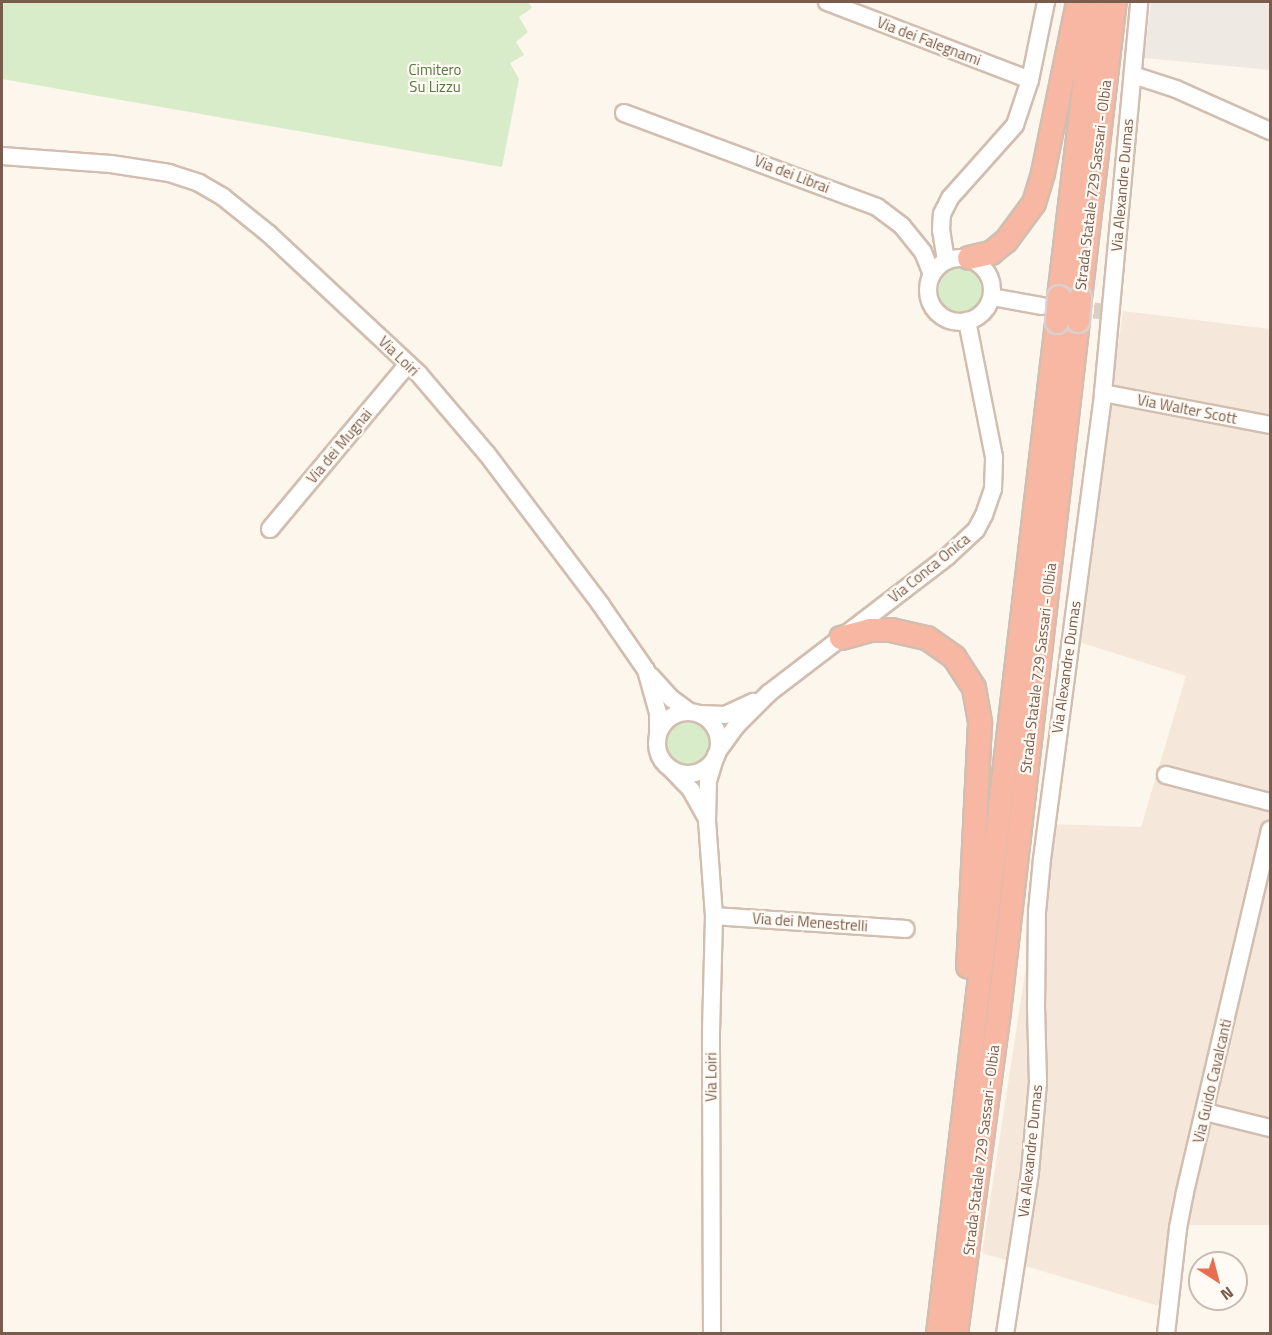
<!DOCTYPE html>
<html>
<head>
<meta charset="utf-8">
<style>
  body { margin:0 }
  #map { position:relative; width:1272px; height:1335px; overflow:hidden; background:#fdf6ec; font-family:"Titillium Web",sans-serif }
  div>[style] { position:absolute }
  .residential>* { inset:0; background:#f5e8da }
  .industrial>* { inset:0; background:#efe9e4 }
  .green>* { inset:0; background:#d8ecc9 }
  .round { border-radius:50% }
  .minor-tunnel>* { height:16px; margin-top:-8px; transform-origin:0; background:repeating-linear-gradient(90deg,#dcd0c4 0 16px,transparent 0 24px) }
  .roads { filter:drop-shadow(2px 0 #d1beb0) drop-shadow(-2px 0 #d1beb0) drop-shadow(0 2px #d1beb0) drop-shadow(0 -2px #d1beb0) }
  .minor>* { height:16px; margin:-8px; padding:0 8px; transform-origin:8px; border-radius:8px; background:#fff }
  .minor>.ring { margin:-8px; padding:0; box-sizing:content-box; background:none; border:16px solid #fff; border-radius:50% }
  .highway>* { height:22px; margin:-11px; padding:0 11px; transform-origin:11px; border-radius:11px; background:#f7b7a3 }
  .bridges { filter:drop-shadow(2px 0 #dad1cd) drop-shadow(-2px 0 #dad1cd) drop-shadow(0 2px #dad1cd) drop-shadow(0 -2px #dad1cd) }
  .highway-bridge>* { height:22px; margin:-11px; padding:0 11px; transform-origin:11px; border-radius:11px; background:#f7b7a3 }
  span { translate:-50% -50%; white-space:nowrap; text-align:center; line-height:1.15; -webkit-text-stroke:4.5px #fffaf3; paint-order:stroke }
  .street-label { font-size:15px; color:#7a5c4d }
  .park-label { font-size:15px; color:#537a41 }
  .frame { position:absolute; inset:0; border:3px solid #7a5c4d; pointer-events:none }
  .north { position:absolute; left:1188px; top:1251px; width:60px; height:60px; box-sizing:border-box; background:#fffaf3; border:2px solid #cabbb1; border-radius:50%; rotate:144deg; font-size:16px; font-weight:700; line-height:24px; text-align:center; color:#7a5c4d }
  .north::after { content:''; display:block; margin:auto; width:21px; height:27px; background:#e76f51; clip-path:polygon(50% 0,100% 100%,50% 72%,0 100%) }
</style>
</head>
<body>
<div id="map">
  <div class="residential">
    <i style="clip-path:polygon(1123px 311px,1270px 329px,1270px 1225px,1186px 1225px,1179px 1312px,982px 1253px,1048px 824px,1141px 827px,1186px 676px,1076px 641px)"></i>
  </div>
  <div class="industrial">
    <i style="clip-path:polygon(1151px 2px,1270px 2px,1270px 70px,1144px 58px)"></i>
  </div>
  <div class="green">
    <i style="clip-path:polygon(2px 2px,528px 2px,532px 8px,519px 17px,528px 32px,516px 42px,524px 55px,510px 63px,519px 79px,502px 167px,2px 79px)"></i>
    <i class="round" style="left:936px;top:266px;width:48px;height:48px"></i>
    <i class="round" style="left:663px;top:718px;width:50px;height:50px"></i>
  </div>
  <div class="minor-tunnel">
    <i style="left:1070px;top:308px;width:31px;rotate:6deg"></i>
  </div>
  <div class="roads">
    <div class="minor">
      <i style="left:827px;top:2px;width:217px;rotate:21deg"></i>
      <i style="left:1133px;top:75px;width:45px;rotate:18deg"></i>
      <i style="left:1176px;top:89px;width:103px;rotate:24.1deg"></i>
      <i style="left:624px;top:113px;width:270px;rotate:20.4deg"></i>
      <i style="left:877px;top:207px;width:31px;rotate:37deg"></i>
      <i style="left:902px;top:226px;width:33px;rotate:51deg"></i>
      <i style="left:923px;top:252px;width:24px;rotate:68deg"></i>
      <i style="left:2px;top:156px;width:109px;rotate:4.2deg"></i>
      <i style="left:111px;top:164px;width:59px;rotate:8.8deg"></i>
      <i style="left:169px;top:173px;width:32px;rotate:18deg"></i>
      <i style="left:199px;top:183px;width:28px;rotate:30deg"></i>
      <i style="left:223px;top:197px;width:59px;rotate:38.8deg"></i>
      <i style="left:269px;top:234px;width:204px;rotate:43deg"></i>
      <i style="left:418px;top:373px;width:106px;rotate:49.6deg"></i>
      <i style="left:487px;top:454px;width:189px;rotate:52.9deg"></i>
      <i style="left:601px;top:605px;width:79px;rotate:55.3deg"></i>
      <i style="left:646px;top:670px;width:45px;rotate:74.4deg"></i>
      <i style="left:658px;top:713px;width:20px;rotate:90deg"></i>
      <i class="ring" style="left:928px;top:258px;width:48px;height:48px"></i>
      <i style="left:946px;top:261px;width:30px;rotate:-99deg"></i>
      <i style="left:941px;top:231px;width:17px;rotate:-87deg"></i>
      <i style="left:942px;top:214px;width:18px;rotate:-63deg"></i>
      <i style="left:950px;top:198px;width:98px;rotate:-48.3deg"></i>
      <i style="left:1015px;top:125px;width:47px;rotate:-71.6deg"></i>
      <i style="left:1030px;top:80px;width:80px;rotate:-78.4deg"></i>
      <i style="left:992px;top:297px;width:51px;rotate:10.2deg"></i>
      <i style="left:1103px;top:393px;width:170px;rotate:10.8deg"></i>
      <i style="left:270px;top:529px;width:215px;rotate:-50.1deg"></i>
      <i style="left:651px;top:676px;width:31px;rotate:48deg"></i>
      <i style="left:672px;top:699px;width:22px;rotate:36deg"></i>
      <i class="ring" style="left:657px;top:712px;width:46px;height:46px"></i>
      <i style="left:700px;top:714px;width:25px;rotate:2deg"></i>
      <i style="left:725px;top:715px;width:31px;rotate:-25deg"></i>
      <i style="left:718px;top:751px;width:31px;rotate:-54deg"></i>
      <i style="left:736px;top:726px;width:47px;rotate:-45deg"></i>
      <i style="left:769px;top:693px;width:225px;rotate:-37.4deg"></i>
      <i style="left:948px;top:556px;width:38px;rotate:-43deg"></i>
      <i style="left:976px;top:530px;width:17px;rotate:-62deg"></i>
      <i style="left:984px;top:515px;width:28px;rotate:-71deg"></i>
      <i style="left:993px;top:489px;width:32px;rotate:-88deg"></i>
      <i style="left:994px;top:457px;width:139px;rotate:-101.2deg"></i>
      <i style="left:672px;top:770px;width:28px;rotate:46deg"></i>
      <i style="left:691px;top:790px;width:31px;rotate:61deg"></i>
      <i style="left:1166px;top:775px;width:107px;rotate:14.6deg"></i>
      <i style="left:714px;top:916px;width:192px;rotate:3.9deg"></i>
      <i style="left:1205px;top:1112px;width:67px;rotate:13.8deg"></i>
      <i style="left:712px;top:1334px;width:302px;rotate:-90.2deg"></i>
      <i style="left:711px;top:1032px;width:116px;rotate:-88.5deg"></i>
      <i style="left:714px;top:916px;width:95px;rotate:-94.2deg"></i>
      <i style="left:707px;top:821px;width:40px;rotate:-88.6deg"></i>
      <i style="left:708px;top:781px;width:27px;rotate:-73deg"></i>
      <i style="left:1005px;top:1334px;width:164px;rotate:-81.2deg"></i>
      <i style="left:1030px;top:1172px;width:89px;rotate:-84.9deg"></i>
      <i style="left:1038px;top:1083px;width:75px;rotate:-91.5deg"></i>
      <i style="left:1036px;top:1008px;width:96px;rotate:-89.4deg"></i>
      <i style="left:1037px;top:912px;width:53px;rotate:-84.6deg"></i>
      <i style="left:1042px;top:859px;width:470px;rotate:-82.5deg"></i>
      <i style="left:1103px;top:393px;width:393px;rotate:-84.7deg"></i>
      <i style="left:1166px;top:1334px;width:107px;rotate:-83.5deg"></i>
      <i style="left:1178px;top:1228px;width:37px;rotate:-79deg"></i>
      <i style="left:1185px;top:1192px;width:372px;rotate:-76.8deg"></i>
    </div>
    <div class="highway">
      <i style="left:969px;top:258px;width:23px;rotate:-13deg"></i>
      <i style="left:991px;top:253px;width:19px;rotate:-39deg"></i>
      <i style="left:1006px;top:241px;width:47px;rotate:-53.6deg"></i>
      <i style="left:1034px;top:203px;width:31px;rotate:-73deg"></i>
      <i style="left:1043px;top:173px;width:175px;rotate:-78.4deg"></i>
      <i style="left:1059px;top:297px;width:297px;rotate:-83.2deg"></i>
      <i style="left:1080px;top:298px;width:298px;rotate:-83.3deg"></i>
      <i style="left:841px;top:638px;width:31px;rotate:-15deg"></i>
      <i style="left:871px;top:630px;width:20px"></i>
      <i style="left:891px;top:630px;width:37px;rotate:13deg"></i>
      <i style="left:927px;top:638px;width:33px;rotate:35deg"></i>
      <i style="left:954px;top:657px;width:37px;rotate:57deg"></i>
      <i style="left:974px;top:688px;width:36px;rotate:80deg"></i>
      <i style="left:980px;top:723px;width:244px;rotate:92.8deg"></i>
      <i style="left:938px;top:1334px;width:1019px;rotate:-83.29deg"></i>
      <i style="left:956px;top:1334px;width:325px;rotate:-82.4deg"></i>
      <i style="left:999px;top:1012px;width:696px;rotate:-83.48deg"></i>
    </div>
  </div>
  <div class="bridges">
    <div class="highway-bridge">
      <i style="left:1078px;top:321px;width:23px;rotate:-85deg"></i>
      <i style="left:1057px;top:322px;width:25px;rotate:-85deg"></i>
    </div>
  </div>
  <div class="street-label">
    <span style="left:929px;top:41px;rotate:21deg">Via dei Falegnami</span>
    <span style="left:792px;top:174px;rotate:21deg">Via dei Librai</span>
    <span style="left:1093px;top:185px;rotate:-83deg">Strada Statale 729 Sassari - Olbia</span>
    <span style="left:1122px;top:185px;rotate:-85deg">Via Alexandre Dumas</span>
    <span style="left:399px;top:356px;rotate:44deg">Via Loiri</span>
    <span style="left:1187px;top:409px;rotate:11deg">Via Walter Scott</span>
    <span style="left:339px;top:446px;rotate:-50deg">Via dei Mugnai</span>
    <span style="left:929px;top:568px;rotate:-39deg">Via Conca Onica</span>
    <span style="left:1066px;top:667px;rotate:-82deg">Via Alexandre Dumas</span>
    <span style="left:1038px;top:668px;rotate:-83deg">Strada Statale 729 Sassari - Olbia</span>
    <span style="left:810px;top:922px;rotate:4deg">Via dei Menestrelli</span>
    <span style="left:711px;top:1077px;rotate:-90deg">Via Loiri</span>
    <span style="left:1212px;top:1081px;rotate:-77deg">Via Guido Cavalcanti</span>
    <span style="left:981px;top:1150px;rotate:-83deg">Strada Statale 729 Sassari - Olbia</span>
    <span style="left:1030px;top:1151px;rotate:-84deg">Via Alexandre Dumas</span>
  </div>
  <div class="park-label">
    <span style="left:435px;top:78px">Cimitero<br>Su Lizzu</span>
  </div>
  <div class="frame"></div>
  <div class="north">N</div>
</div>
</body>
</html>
